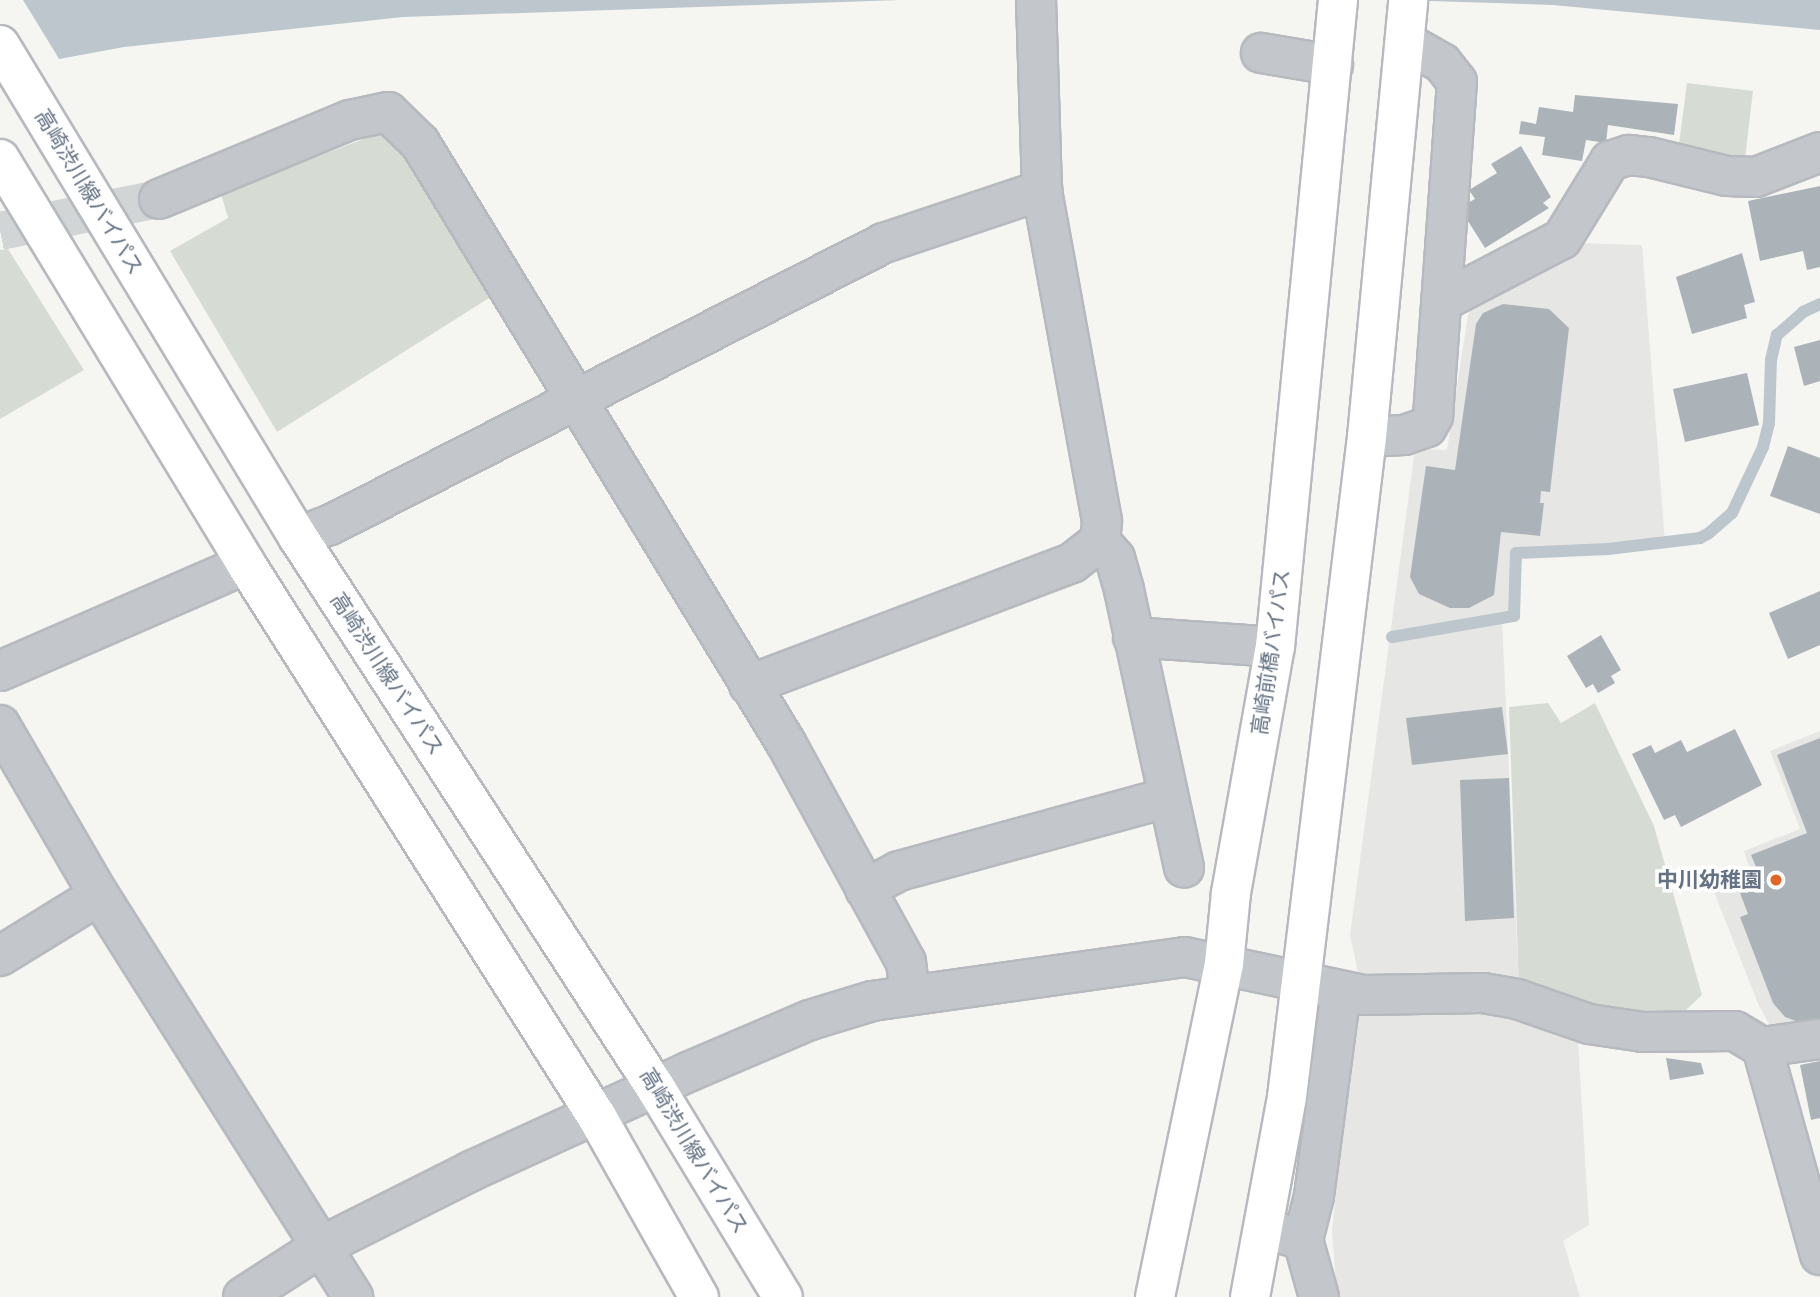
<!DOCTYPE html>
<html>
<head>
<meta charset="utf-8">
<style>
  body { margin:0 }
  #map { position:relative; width:1820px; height:1297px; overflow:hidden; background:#f5f6f2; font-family:"Roboto Condensed","Noto Sans JP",sans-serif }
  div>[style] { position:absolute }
  .built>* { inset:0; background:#e6e7e5 }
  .green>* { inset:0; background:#d6dcd3 }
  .water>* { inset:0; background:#bcc6cc }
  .pier>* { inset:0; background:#f5f6f2 }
  .stream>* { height:12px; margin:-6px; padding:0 6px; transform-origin:6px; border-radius:6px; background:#bcc6cc }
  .building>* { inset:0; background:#abb2b8 }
  .minor-tunnel>* { height:38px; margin-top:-19px; transform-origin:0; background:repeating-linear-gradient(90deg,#d1d5d6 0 38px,transparent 0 57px) }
  .roads { filter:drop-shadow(2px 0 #b6b9be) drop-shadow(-2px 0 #b6b9be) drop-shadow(0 2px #b6b9be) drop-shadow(0 -2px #b6b9be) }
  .minor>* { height:38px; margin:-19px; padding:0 19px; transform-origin:19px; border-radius:19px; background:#c3c6ca }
  .major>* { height:38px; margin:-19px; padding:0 19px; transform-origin:19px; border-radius:19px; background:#fff }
  .highway>* { height:38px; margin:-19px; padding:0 19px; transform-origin:19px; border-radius:19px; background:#fff }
  .dots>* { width:19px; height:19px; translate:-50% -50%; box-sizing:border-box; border:4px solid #fff; border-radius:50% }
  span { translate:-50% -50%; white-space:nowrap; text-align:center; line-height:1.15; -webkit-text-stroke:7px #fff; paint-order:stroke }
  .street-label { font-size:21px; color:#647283 }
  .poi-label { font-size:21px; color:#647283; font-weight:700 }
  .right { translate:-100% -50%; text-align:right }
</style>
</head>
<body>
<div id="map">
  <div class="built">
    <i style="clip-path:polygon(1577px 243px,1642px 245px,1665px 542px,1516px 553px,1514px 616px,1502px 619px,1519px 988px,1360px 982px,1350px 935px,1415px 449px,1447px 450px,1468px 315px,1481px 292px)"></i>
    <i style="clip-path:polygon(1820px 731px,1820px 1029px,1776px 1036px,1759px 1006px,1712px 887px,1751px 872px,1744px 851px,1800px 829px,1770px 751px)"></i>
    <i style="clip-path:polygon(1355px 1010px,1499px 1010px,1578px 1041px,1589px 1225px,1563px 1241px,1580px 1297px,1337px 1297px,1332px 1231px)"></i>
  </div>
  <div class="green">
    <i style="clip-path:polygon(1687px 83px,1753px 91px,1744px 167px,1678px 152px)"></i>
    <i style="clip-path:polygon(384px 131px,410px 154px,497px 293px,277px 432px,170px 251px,228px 218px,221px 194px)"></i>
    <i style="clip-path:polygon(8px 249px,84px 370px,0 419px,0 250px)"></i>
    <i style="clip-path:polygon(1548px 703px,1561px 723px,1595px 703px,1654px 826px,1702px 995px,1673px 1022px,1596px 1015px,1519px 988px,1509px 707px)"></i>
  </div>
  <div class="water">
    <i style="clip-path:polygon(0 0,900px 0,403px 17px,124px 47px,0 70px)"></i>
    <i style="clip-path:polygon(1400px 0,1820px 0,1820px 30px,1553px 5px)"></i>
  </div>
  <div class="pier">
    <i style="clip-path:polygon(0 0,23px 0,61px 62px,0 74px)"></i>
  </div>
  <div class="stream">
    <i style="left:1392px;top:637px;width:124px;rotate:-9.8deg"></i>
    <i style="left:1514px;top:616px;width:63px;rotate:-88.2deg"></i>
    <i style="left:1516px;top:553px;width:92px;rotate:-2.5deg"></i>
    <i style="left:1608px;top:549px;width:93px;rotate:-6.8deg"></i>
    <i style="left:1700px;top:538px;width:10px;rotate:-29deg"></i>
    <i style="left:1709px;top:533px;width:30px;rotate:-41deg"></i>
    <i style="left:1732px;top:513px;width:73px;rotate:-64.8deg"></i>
    <i style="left:1763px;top:447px;width:25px;rotate:-76deg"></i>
    <i style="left:1769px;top:423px;width:63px;rotate:-88.2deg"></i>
    <i style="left:1771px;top:360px;width:26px;rotate:-77deg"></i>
    <i style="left:1777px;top:335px;width:35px;rotate:-41deg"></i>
    <i style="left:1803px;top:312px;width:19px;rotate:-25deg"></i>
  </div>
  <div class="building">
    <i style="clip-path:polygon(1575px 95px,1678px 104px,1674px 135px,1608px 125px,1606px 143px,1586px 140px,1582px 161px,1542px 155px,1545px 137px,1519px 134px,1521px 121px,1536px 124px,1539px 107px,1573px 112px)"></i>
    <i style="clip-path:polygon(1521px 146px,1551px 197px,1543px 203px,1549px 208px,1485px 248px,1466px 218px,1466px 204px,1475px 199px,1469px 190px,1497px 173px,1491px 164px)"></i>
    <i style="clip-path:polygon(1820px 186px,1820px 267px,1807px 270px,1803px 251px,1760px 261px,1748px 201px)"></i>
    <i style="clip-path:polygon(1742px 253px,1755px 302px,1744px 305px,1747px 318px,1692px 334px,1676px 277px)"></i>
    <i style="clip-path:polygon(1503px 304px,1549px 309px,1569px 328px,1550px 492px,1541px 491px,1540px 503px,1544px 503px,1540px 536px,1501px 532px,1494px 595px,1469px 608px,1450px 608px,1419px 594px,1410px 577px,1426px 466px,1455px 470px,1476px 324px,1483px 313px)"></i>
    <i style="clip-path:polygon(1820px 340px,1820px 381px,1804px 386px,1794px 347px)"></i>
    <i style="clip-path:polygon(1747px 373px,1759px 425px,1685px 442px,1673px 389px)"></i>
    <i style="clip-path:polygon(1788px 446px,1820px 458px,1820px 514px,1770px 496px)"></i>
    <i style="clip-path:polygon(1820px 591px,1820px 645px,1788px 659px,1769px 613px)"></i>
    <i style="clip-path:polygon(1601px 635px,1621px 670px,1611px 676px,1615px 683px,1598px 693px,1593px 684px,1586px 688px,1567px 656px)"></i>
    <i style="clip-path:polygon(1502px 707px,1508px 754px,1412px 765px,1406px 718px)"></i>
    <i style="clip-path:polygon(1735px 729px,1762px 785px,1681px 827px,1675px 815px,1664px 820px,1632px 754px,1651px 745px,1655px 753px,1681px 740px,1687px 752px)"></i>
    <i style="clip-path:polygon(1820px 738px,1820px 1022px,1801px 1023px,1785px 1017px,1773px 1003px,1740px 917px,1748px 914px,1737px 885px,1760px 876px,1751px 855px,1807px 833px,1777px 755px)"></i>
    <i style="clip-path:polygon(1509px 778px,1514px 918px,1465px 921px,1460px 780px)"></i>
    <i style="clip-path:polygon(1666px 1058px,1701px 1063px,1704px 1074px,1670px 1080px)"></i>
    <i style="clip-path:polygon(1820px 1061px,1820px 1118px,1811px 1120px,1800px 1065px)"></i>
  </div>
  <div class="minor-tunnel">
    <i style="left:0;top:231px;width:162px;rotate:-11.4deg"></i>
  </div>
  <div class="roads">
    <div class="minor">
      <i style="left:1261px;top:53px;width:73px;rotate:9.5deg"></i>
      <i style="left:159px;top:199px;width:207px;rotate:-22.5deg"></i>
      <i style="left:350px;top:120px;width:39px;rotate:-12deg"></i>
      <i style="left:388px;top:112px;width:45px;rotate:44.1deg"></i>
      <i style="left:420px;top:143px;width:703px;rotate:58.62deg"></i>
      <i style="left:786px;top:743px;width:250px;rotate:61.3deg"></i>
      <i style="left:906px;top:962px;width:33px;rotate:83deg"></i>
      <i style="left:1441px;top:302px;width:136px;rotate:-27.5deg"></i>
      <i style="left:1562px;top:239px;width:92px;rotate:-58.4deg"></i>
      <i style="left:1610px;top:161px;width:20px;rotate:-18deg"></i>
      <i style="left:1629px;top:155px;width:20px;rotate:6deg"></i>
      <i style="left:1649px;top:157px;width:80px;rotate:13.7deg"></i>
      <i style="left:1727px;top:176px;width:29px;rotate:2deg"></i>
      <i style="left:1756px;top:177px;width:69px;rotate:-21.3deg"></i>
      <i style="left:1367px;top:437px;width:37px;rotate:-3deg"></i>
      <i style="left:1404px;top:435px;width:24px;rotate:-19deg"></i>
      <i style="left:1427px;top:427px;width:13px;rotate:-61deg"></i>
      <i style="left:1433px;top:416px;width:335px;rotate:-85.9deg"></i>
      <i style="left:1457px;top:82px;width:24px;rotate:-128deg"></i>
      <i style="left:1442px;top:63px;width:43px;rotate:-150.4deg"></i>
      <i style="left:298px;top:537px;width:34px;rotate:-21deg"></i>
      <i style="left:330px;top:525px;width:622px;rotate:-26.98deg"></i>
      <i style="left:884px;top:243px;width:167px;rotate:-18.5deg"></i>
      <i style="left:1100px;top:541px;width:23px;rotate:49deg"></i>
      <i style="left:1115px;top:558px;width:33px;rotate:74deg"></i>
      <i style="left:1124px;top:590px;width:284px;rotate:77.8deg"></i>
      <i style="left:1133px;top:637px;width:142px;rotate:4deg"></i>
      <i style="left:0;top:671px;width:268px;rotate:-23.5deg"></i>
      <i style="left:749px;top:685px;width:345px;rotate:-20.7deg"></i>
      <i style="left:1072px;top:563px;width:36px;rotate:-38deg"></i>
      <i style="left:1100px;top:541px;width:20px;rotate:-84deg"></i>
      <i style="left:1102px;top:521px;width:336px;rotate:-100.3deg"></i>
      <i style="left:1042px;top:190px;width:190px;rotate:-91.8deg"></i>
      <i style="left:0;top:725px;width:197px;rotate:59.8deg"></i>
      <i style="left:99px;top:895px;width:476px;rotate:57.7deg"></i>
      <i style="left:865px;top:889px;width:38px;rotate:-28deg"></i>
      <i style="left:899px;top:871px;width:277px;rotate:-15.3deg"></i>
      <i style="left:0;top:956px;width:116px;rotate:-31.6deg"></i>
      <i style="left:1762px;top:1047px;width:216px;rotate:74.4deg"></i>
      <i style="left:1280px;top:1233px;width:24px;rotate:17deg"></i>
      <i style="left:1303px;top:1240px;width:59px;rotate:74.3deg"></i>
      <i style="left:1303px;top:1240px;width:45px;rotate:-76deg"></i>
      <i style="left:1314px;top:1196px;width:206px;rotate:-82.5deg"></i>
      <i style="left:243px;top:1297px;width:94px;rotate:-32.8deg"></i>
      <i style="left:322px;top:1246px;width:167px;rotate:-26.7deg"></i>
      <i style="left:471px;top:1171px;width:239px;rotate:-24.5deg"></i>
      <i style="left:688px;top:1072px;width:133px;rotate:-23.1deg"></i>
      <i style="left:810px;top:1020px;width:65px;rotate:-17deg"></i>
      <i style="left:872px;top:1001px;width:316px;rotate:-8deg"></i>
      <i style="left:1185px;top:957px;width:183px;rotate:12deg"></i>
      <i style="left:1364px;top:995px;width:119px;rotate:-1deg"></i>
      <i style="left:1483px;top:993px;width:35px;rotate:10deg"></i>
      <i style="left:1517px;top:999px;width:76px;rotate:19.1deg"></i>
      <i style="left:1589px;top:1024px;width:55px;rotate:8.4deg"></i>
      <i style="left:1643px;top:1032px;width:92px;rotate:-0.6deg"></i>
      <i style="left:1735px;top:1031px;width:31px;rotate:31deg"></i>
      <i style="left:1762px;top:1047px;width:59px;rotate:-7.9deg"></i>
    </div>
    <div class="major">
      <i style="left:0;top:45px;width:575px;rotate:58.8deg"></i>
      <i style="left:298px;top:537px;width:659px;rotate:57.01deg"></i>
      <i style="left:657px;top:1090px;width:242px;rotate:58.7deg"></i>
      <i style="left:0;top:159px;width:474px;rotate:58.7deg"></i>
      <i style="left:246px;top:564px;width:655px;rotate:57.6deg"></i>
      <i style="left:597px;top:1117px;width:207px;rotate:60.5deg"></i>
    </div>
    <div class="highway">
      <i style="left:1155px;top:1297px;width:340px;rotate:-78.3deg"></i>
      <i style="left:1224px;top:964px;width:71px;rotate:-84.4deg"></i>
      <i style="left:1231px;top:893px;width:250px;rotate:-79.9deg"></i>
      <i style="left:1275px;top:647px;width:650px;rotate:-84.44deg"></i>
      <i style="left:1250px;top:1297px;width:203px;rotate:-79.5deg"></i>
      <i style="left:1287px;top:1097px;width:665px;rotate:-83.09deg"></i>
      <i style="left:1367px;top:437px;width:439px;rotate:-84.6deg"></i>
    </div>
  </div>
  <div class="dots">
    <i style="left:1776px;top:880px;background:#e46423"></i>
  </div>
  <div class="street-label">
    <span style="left:89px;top:192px;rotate:59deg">高崎渋川線バイパス</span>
    <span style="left:1271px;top:652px;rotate:-82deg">高崎前橋バイパス</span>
    <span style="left:387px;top:674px;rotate:57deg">高崎渋川線バイパス</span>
    <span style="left:694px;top:1151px;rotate:59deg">高崎渋川線バイパス</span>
  </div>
  <div class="poi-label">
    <span class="right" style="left:1762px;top:880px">中川幼稚園</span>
  </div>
</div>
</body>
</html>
